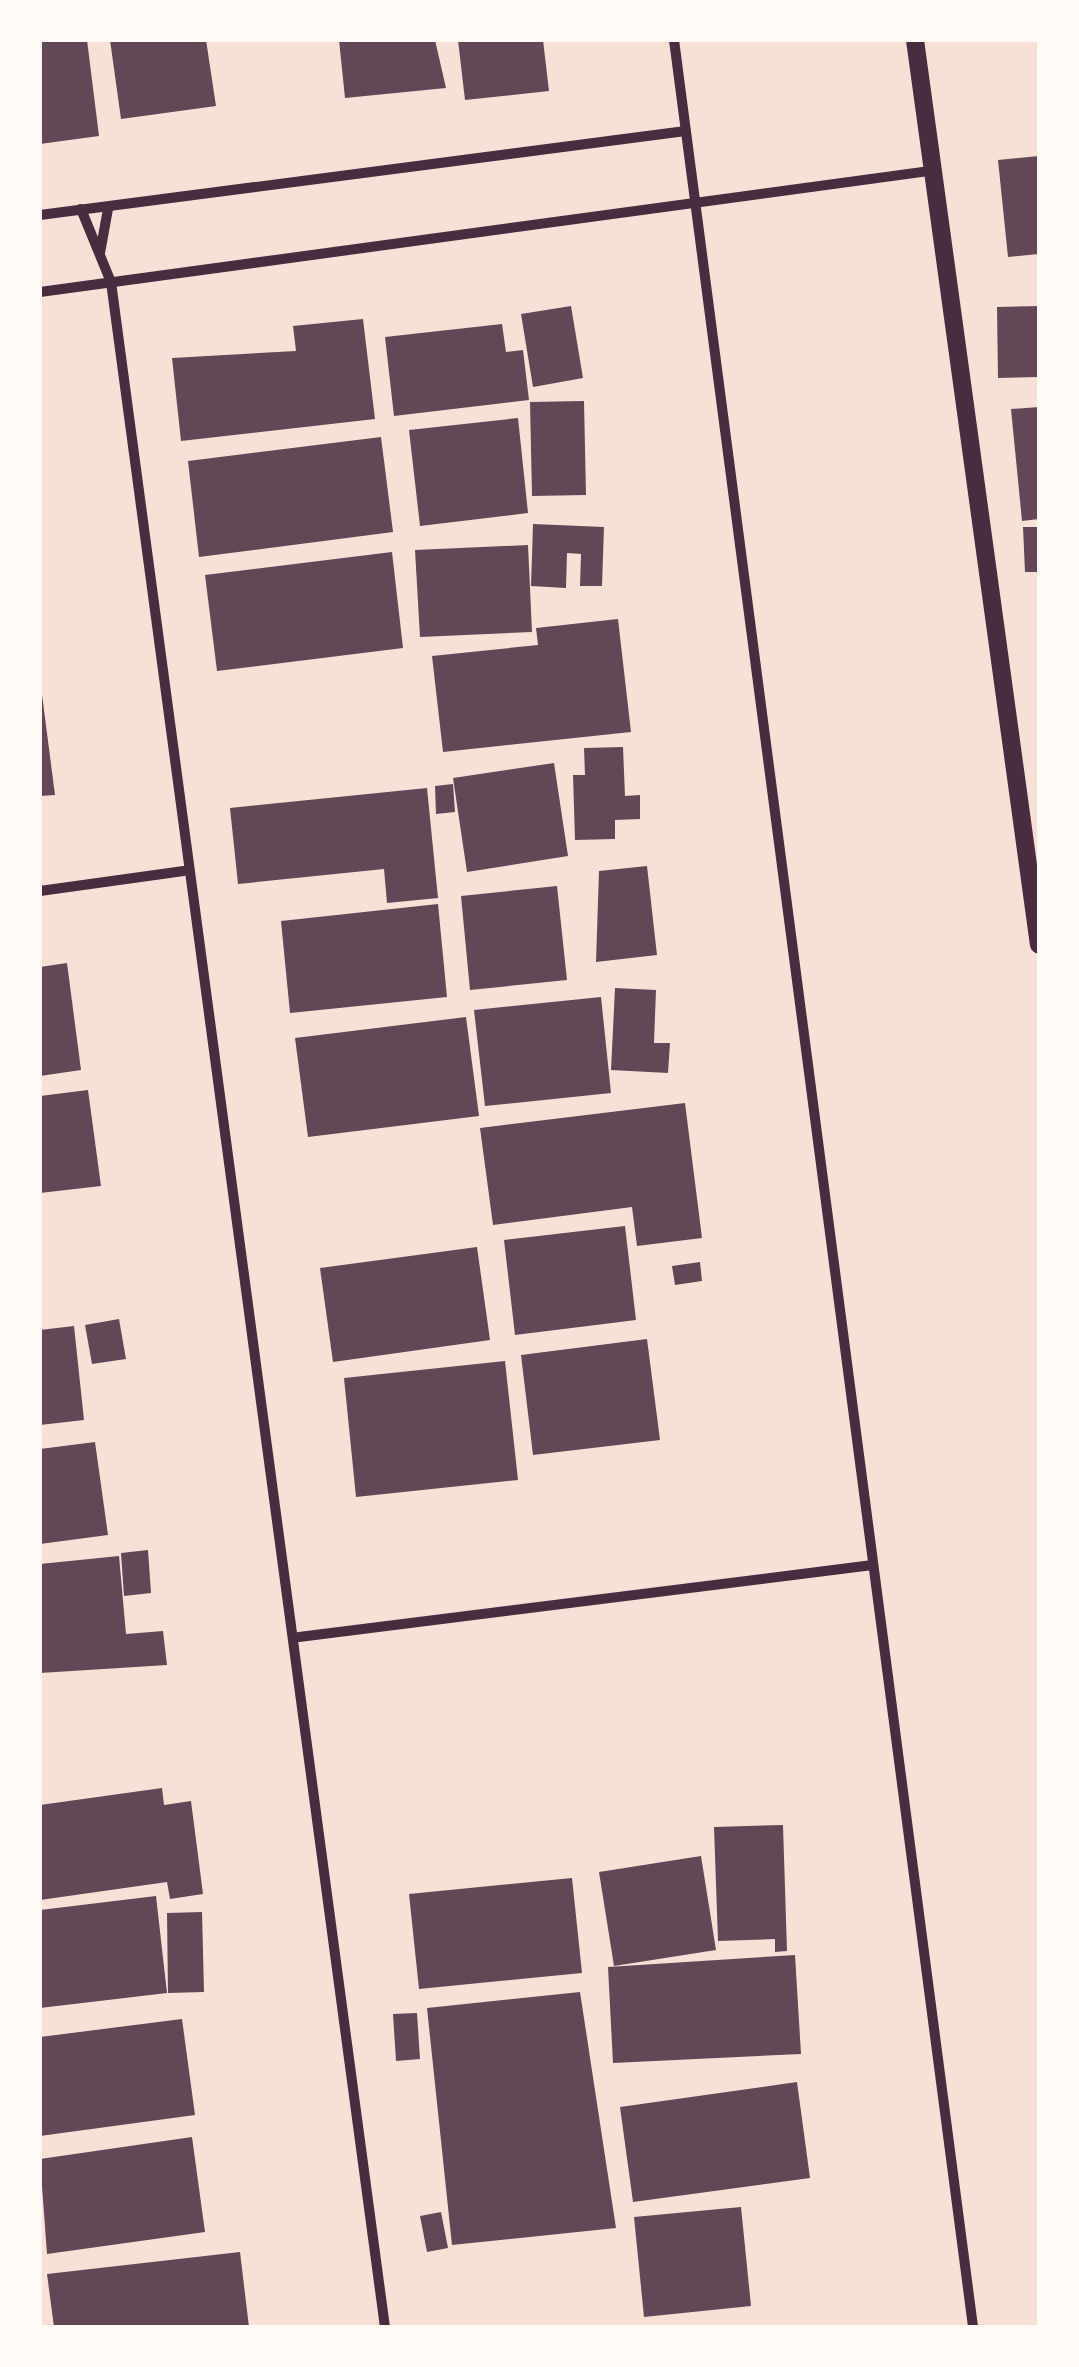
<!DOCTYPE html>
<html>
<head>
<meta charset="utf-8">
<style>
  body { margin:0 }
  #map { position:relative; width:1079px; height:2367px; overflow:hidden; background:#f7e1d7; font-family:"Fira Sans",sans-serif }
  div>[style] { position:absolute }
  .building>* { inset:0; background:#644757 }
  .minor>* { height:10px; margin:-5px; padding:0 5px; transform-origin:5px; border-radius:5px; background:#4a2c40 }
  .tertiary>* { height:18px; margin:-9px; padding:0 9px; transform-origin:9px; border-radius:9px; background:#4a2c40 }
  span { translate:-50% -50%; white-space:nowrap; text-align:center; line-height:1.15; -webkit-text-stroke:10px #fffaf5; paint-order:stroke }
  .frame { position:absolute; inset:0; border:42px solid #fffaf5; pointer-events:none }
</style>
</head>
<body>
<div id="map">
  <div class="building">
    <i style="clip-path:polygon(40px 40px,87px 40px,99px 136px,40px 144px)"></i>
    <i style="clip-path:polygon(110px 40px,206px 40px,216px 106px,121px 119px)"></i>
    <i style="clip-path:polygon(339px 40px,435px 40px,446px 88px,345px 98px)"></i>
    <i style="clip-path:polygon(458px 40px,543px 40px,549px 91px,465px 100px)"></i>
    <i style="clip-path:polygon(1039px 156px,1039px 254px,1008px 257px,998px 160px)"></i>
    <i style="clip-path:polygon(571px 306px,583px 378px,533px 387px,521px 314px)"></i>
    <i style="clip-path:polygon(1039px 306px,1039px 377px,998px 378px,997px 307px)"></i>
    <i style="clip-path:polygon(363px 319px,375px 419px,181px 441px,172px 358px,296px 351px,293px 326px)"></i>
    <i style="clip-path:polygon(502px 324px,506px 352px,523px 350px,529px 400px,394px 416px,385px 337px)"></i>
    <i style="clip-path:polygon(584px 401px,586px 495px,532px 496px,530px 402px)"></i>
    <i style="clip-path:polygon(1039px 407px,1039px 519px,1022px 521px,1011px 409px)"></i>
    <i style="clip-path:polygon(518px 418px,528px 513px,420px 526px,409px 430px)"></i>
    <i style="clip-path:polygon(381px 437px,393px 532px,199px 557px,188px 461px)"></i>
    <i style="clip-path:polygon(533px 524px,604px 527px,602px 586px,580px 586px,581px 554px,567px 553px,566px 588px,531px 586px)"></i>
    <i style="clip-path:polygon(1023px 527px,1039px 527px,1039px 572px,1025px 572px)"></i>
    <i style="clip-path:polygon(528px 545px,532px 632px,420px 637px,415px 550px)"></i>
    <i style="clip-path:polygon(392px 552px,403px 648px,217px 671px,205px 575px)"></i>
    <i style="clip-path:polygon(618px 619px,631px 732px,443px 752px,432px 656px,538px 645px,536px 628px)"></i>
    <i style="clip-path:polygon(40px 679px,55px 795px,40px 796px)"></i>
    <i style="clip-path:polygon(623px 747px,625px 796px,640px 795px,640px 819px,615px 820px,615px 839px,575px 840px,573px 775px,585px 775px,584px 748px)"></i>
    <i style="clip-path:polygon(554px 763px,568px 856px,467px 872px,453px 778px)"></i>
    <i style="clip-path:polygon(453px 784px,455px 812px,436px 814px,435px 786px)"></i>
    <i style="clip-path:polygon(427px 788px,438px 898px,387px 903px,384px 869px,238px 884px,230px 808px)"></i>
    <i style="clip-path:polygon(647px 866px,657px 955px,596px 962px,599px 871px)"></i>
    <i style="clip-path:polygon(557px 886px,567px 980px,470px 990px,461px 896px)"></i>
    <i style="clip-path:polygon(438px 904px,447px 997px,290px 1013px,281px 921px)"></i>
    <i style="clip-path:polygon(67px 963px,81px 1070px,40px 1076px,40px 967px)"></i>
    <i style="clip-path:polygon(615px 988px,656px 990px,654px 1043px,670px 1043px,668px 1073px,611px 1070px)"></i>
    <i style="clip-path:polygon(601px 997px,611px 1093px,485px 1106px,474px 1010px)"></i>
    <i style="clip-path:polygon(466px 1017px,479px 1116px,308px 1137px,295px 1038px)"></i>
    <i style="clip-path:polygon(88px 1090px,101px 1186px,40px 1193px,40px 1096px)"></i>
    <i style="clip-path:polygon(685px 1103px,702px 1238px,637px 1246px,632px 1207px,493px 1225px,480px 1128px)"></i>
    <i style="clip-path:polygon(625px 1226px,636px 1320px,515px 1335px,504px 1240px)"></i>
    <i style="clip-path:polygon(477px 1247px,490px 1340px,333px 1362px,320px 1268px)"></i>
    <i style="clip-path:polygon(700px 1262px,702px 1281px,675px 1285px,672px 1266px)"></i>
    <i style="clip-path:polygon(119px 1319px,126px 1359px,92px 1364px,85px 1325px)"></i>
    <i style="clip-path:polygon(74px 1326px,84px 1420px,40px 1425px,40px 1330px)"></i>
    <i style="clip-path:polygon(647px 1339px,660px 1440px,533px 1455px,521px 1355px)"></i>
    <i style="clip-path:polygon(505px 1361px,518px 1480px,356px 1497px,344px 1378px)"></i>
    <i style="clip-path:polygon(95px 1442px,108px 1535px,40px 1544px,40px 1449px)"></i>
    <i style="clip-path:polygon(148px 1550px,151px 1593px,124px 1596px,121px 1553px)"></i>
    <i style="clip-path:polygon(119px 1556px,126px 1634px,163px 1631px,167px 1665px,40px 1673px,40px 1564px)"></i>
    <i style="clip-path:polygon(162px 1788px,164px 1805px,191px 1801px,203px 1894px,170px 1899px,167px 1882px,40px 1900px,40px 1805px)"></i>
    <i style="clip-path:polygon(783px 1825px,787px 1951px,775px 1952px,775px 1939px,718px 1941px,714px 1827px)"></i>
    <i style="clip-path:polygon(701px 1856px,716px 1950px,614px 1966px,599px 1872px)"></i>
    <i style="clip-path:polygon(572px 1878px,582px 1973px,419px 1989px,409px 1894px)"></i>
    <i style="clip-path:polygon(156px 1896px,167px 1993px,40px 2008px,40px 1910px)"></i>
    <i style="clip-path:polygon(202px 1912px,204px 1992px,168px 1993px,167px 1913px)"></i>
    <i style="clip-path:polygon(795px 1955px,801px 2054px,613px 2063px,608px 1967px)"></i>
    <i style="clip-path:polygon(580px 1992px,616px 2228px,452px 2245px,427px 2008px)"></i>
    <i style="clip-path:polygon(417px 2013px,420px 2059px,396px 2061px,393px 2014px)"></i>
    <i style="clip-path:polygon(182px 2019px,195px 2115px,40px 2136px,40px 2037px)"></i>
    <i style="clip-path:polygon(797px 2082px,810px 2178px,633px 2202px,620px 2107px)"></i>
    <i style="clip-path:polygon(192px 2137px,205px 2232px,47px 2254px,40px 2159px)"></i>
    <i style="clip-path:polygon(741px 2207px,751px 2306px,644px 2317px,634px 2217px)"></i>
    <i style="clip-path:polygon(441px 2212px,448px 2248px,427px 2252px,420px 2216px)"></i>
    <i style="clip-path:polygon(240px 2252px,249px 2327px,54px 2327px,47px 2274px)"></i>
  </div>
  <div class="minor">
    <i style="left:674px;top:40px;width:2306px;rotate:82.55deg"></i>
    <i style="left:81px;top:209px;width:79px;rotate:67.7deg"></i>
    <i style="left:111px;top:282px;width:2063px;rotate:82.37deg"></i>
    <i style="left:40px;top:215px;width:651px;rotate:-7.41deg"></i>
    <i style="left:100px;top:253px;width:45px;rotate:-79.7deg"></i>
    <i style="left:40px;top:292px;width:904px;rotate:-7.75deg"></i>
    <i style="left:40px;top:891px;width:145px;rotate:-7.9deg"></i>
    <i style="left:299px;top:1637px;width:578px;rotate:-7.15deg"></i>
  </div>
  <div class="tertiary">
    <i style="left:915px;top:40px;width:913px;rotate:82.2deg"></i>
  </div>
  <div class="frame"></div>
</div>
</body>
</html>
